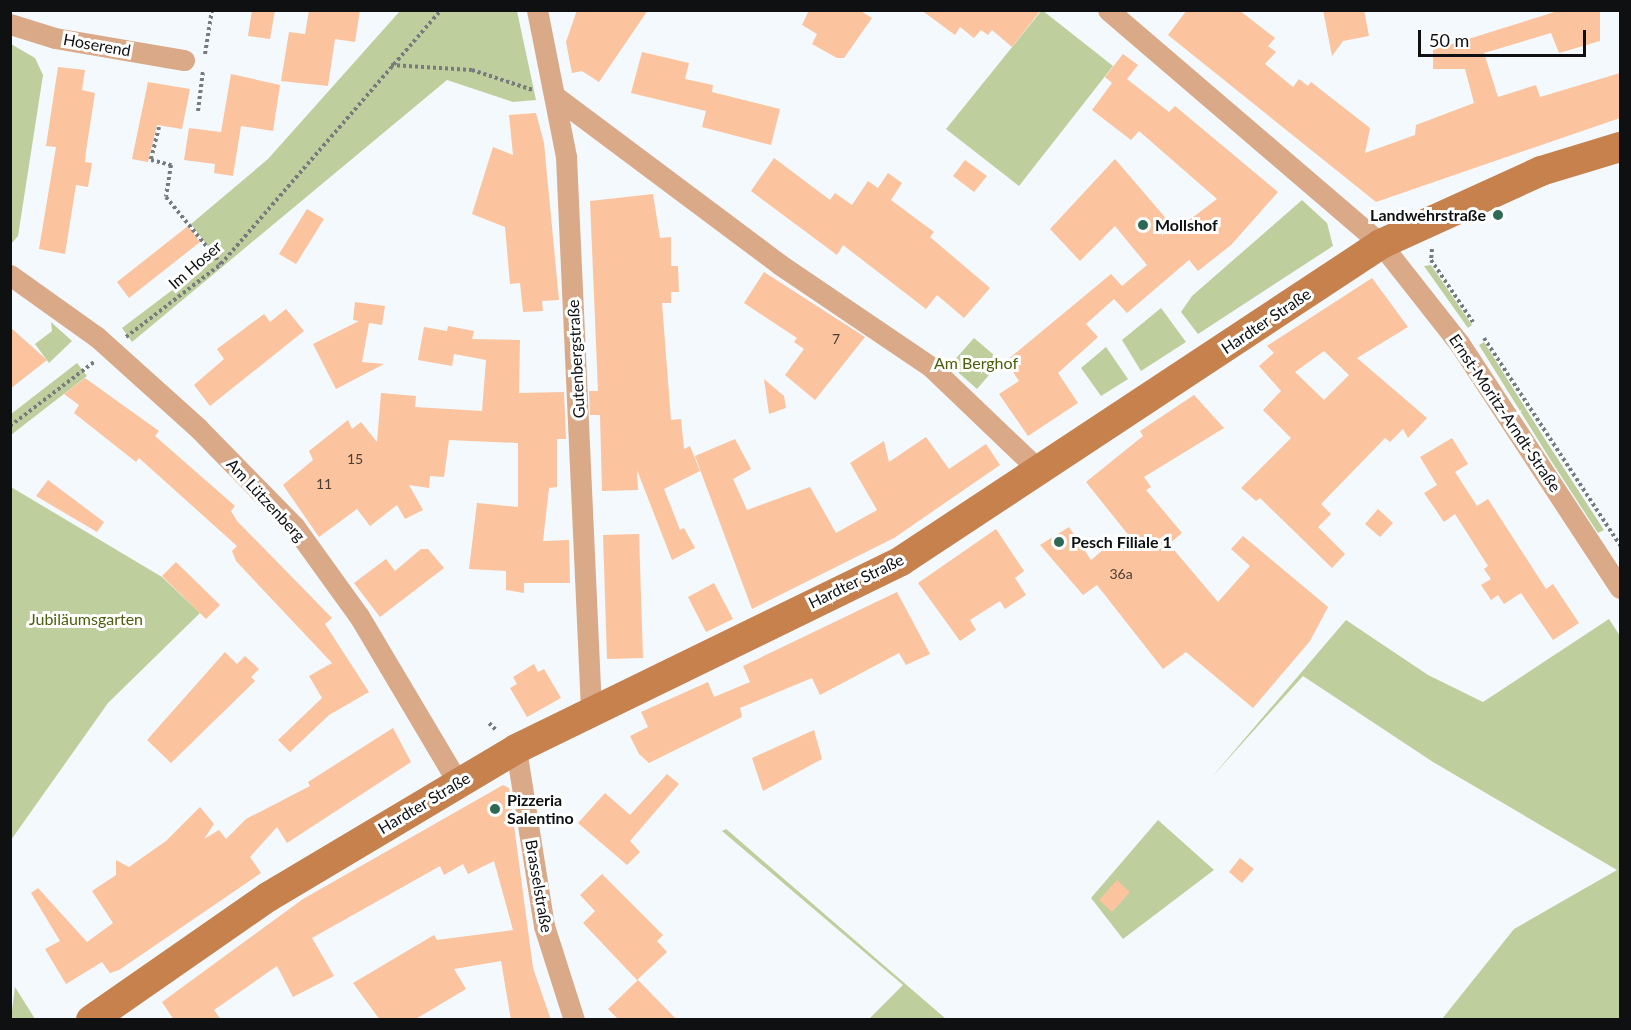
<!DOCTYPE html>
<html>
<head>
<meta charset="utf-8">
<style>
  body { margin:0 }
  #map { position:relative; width:1631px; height:1030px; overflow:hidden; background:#f3f9fd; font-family:Lato,sans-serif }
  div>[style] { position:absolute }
  .green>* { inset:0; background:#becf9d }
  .building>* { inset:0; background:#fbc39e }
  .path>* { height:4px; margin-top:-2px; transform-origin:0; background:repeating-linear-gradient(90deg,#777b7d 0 3px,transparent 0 6px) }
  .minor>* { height:21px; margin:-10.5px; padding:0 10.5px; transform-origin:10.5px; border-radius:10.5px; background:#d9a988 }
  .secondary>* { height:30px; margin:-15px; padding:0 15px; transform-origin:15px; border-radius:15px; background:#c7814d }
  .dots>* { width:16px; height:16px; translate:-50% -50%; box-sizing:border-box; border:3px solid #fff; border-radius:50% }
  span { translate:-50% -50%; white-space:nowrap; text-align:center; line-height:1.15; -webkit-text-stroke:6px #fff; paint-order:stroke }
  .number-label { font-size:14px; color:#4a3d35 }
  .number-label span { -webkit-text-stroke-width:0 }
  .street-label { font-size:16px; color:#0f1012 }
  .poi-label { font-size:16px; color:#0f1012; font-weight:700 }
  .right { translate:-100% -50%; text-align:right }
  .left { translate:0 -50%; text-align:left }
  .park-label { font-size:16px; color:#4c5f0b }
  .frame { position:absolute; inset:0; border:12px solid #0f1012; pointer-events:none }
  .scale { position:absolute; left:1418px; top:30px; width:168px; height:27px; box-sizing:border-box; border:3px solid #0f1012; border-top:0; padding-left:8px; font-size:18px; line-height:21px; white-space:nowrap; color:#0f1012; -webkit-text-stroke:4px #fff; paint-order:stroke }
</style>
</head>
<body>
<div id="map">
  <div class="green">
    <i style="clip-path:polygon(1042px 10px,1113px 66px,1019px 186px,946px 129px)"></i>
    <i style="clip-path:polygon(400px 11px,517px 11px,536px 100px,513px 102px,447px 80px,132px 342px,122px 328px,216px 257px,191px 224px,268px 159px)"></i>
    <i style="clip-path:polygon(11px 44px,35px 58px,43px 75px,18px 236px,11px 244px)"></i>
    <i style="clip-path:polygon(1302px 200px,1327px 223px,1333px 246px,1198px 334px,1181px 312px,1192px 296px)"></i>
    <i style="clip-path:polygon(1431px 265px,1472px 325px,1468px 328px,1424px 266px)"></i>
    <i style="clip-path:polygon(1161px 308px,1186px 342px,1141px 371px,1122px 340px)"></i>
    <i style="clip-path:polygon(51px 322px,72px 341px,49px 363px,35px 344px,52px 331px)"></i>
    <i style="clip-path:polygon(974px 338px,1001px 361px,977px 389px,950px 365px)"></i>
    <i style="clip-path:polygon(1484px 342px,1543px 436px,1604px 530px,1598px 533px,1550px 459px,1479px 345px)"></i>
    <i style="clip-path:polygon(1106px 347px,1128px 379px,1101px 396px,1081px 368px)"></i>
    <i style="clip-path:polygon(77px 363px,87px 376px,11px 435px,11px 414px)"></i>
    <i style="clip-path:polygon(11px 487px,162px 577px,200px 613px,108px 703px,11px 840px)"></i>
    <i style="clip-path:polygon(1609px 619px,1620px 636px,1620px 1019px,1442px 1019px,1514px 929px,1617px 870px,1433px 762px,1303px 676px,1211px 778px,1346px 620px,1428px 675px,1483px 702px)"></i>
    <i style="clip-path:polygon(1158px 820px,1214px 870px,1123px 939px,1091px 898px)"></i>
    <i style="clip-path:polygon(726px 829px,732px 834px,946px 1019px,869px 1019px,903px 985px,722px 831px)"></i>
    <i style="clip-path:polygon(15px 987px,35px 1019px,11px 1019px)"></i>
  </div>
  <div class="building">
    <i style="clip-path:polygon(252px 10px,275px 10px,270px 39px,248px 36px)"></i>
    <i style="clip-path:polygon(309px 10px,360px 10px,355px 42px,335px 39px,328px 86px,281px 81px,289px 32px,305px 34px)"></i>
    <i style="clip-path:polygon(577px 10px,648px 10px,599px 82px,582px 71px,572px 73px,566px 42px)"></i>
    <i style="clip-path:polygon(809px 10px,859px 10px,872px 18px,844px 58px,837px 58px,812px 44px,817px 34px,802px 25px)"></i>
    <i style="clip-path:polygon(921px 10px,1041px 10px,1012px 47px,992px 30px,988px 35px,981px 30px,974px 38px,960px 27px,955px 35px)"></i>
    <i style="clip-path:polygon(1187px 10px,1239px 10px,1275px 38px,1268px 46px,1276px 52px,1265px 64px,1293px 87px,1299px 79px,1308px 86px,1311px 82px,1370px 128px,1365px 153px,1415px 135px,1416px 125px,1474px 103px,1465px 69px,1433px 69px,1433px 50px,1561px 10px,1600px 10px,1600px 41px,1559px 53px,1551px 33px,1484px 53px,1498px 97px,1536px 85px,1540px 97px,1620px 73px,1620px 118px,1376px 202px,1168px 35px)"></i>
    <i style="clip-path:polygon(1323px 10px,1364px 10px,1369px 36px,1343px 41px,1332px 56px)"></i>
    <i style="clip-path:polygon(642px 52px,689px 63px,685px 79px,713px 85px,712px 92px,780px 109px,771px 145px,702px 127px,706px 111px,631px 93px)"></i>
    <i style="clip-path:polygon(1123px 54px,1138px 65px,1127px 79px,1169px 112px,1175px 106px,1278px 192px,1231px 245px,1198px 271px,1189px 260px,1127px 313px,1114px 299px,1086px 324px,1098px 337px,1058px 373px,1078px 403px,1028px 436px,999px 394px,1019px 381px,1006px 361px,1111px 274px,1122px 286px,1147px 265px,1115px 226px,1080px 261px,1050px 229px,1115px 159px,1176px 230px,1217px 199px,1139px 131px,1131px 140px,1092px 110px,1112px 83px,1105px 77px)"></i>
    <i style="clip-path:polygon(58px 67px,85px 70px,82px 90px,95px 93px,86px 151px,85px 162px,92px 163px,88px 187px,76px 185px,65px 254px,39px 249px,56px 147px,46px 146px)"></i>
    <i style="clip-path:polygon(231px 74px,280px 85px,273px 131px,241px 126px,233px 176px,214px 173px,215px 164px,184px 160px,189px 128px,221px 132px)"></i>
    <i style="clip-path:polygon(148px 82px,190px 89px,182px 129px,157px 125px,148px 162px,132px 159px)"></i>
    <i style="clip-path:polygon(536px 113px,544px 143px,559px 300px,542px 301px,543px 311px,523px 312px,520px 283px,510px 284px,505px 227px,472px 214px,493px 147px,513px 155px,509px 115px)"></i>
    <i style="clip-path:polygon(774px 158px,830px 200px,835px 193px,852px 205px,868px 181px,878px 188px,888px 173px,902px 183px,891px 200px,934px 232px,930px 237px,990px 288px,964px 318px,937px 295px,926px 309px,843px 245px,837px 255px,751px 191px)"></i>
    <i style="clip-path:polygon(965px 160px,987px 176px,974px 192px,953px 176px)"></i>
    <i style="clip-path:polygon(653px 194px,660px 238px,671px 237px,671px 266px,678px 266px,679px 292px,671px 292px,671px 303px,662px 303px,671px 420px,681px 419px,684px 449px,690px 446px,700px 471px,664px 489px,680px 530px,684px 528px,695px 548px,672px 560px,637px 470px,638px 490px,602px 491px,600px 415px,590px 415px,589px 391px,598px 391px,590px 201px)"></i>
    <i style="clip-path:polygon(307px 209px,324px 219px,296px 264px,279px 254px)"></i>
    <i style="clip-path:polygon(188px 226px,200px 242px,129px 298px,117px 282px)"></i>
    <i style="clip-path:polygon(764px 272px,865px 337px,815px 400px,785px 375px,804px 349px,794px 342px,797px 338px,744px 303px)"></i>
    <i style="clip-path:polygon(evenodd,1372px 278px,1408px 327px,1357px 358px,1427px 418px,1408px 438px,1403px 429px,1390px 442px,1385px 438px,1321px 504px,1331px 514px,1318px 527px,1345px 554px,1332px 568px,1260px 498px,1256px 501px,1241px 488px,1291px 438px,1263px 410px,1281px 391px,1259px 366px,1274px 353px,1267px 346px,1372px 278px,1324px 351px,1349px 375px,1324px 400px,1295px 372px,1324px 351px)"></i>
    <i style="clip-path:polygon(355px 302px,385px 306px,382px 325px,369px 323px,362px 362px,384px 364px,336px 389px,313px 344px,359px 321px,353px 320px)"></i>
    <i style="clip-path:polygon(286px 309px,304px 331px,210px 406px,194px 385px,224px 359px,217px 349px,264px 314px,270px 322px)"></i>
    <i style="clip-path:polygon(448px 326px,474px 331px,472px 339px,520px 340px,519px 393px,564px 392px,566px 439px,557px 439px,557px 487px,549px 488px,543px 541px,569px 540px,570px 583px,524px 583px,524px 593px,506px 590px,506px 571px,469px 569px,477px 503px,518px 507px,518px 443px,449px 440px,444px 477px,430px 476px,429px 488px,409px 485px,423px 510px,405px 519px,397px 505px,370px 526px,357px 509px,319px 537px,283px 485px,313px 460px,309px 451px,348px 420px,352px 429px,361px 422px,377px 442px,381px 393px,416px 396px,415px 407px,482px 411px,486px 360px,454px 354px,452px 366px,418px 360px,424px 327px,447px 331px)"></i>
    <i style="clip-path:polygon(10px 327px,47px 360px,10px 389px)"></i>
    <i style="clip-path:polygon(85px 378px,159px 431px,155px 436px,235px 506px,231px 511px,237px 521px,332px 618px,325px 624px,369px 692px,329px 715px,290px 752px,278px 740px,322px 698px,309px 676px,332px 663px,236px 561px,232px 551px,237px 546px,139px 458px,136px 462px,74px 413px,79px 405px,64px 394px)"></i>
    <i style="clip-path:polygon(764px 379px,784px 396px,786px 408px,769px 414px)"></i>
    <i style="clip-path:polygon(1194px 395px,1224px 428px,1144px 477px,1151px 487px,1146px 490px,1182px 533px,1169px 544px,1218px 602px,1250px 566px,1231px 549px,1243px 536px,1328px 607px,1310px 641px,1253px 708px,1186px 652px,1163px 669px,1097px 585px,1083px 595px,1040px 545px,1069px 527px,1091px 560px,1110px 544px,1130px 537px,1086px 482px,1143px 436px,1140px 431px)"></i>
    <i style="clip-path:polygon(926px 437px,949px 469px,986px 444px,1000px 465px,894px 538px,752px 609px,695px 456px,735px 439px,751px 469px,733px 479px,747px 510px,810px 487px,836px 533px,877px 510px,850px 463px,884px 441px,889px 462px)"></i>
    <i style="clip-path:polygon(1452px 438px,1468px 464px,1455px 472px,1477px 506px,1488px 499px,1546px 589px,1553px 584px,1579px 623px,1553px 640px,1521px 593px,1504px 604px,1498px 595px,1491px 600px,1481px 585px,1491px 579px,1484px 569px,1488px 566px,1455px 514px,1444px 522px,1424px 493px,1437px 485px,1420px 457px)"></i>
    <i style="clip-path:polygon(48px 480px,104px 522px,97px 532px,36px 496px)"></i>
    <i style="clip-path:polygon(1378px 509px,1393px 523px,1380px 537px,1365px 524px)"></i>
    <i style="clip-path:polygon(996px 529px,1024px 571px,1015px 578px,1026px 595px,1005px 609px,1000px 601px,970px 620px,976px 630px,960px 641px,918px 583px)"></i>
    <i style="clip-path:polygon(639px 534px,643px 658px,607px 659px,603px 535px)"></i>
    <i style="clip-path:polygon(421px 549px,428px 549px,444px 568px,380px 617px,354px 583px,386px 559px,395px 571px)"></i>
    <i style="clip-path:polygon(176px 562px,220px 605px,206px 619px,162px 576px)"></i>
    <i style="clip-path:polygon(714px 583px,733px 619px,706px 632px,688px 597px)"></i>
    <i style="clip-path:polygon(897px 592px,930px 654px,906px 665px,899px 653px,820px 695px,812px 678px,740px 708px,742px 717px,649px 763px,639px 754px,630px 736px,648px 727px,641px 712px,708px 682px,714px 697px,750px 682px,743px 666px)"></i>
    <i style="clip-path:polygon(225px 652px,237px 664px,245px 656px,259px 669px,251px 677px,255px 681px,171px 763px,147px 740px)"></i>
    <i style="clip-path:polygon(534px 664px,538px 672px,544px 669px,561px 698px,527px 717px,510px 688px,517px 684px,513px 677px)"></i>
    <i style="clip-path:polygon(393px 728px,411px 762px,287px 843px,277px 827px,250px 857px,261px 873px,119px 970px,110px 973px,102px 962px,66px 984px,45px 949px,60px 941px,31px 893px,38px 888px,87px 942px,113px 923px,92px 891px,116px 875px,116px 860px,129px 867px,166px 841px,200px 807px,214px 824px,204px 839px,219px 830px,226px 839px,246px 819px,310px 786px,308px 782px)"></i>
    <i style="clip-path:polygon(814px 730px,822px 759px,763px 791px,752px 758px)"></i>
    <i style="clip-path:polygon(667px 774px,679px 784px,630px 841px,640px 852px,627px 865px,578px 823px,605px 793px,630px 815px)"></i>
    <i style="clip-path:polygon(503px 785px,509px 788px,533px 968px,551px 1020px,511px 1020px,501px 961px,454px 969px,466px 989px,414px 1020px,380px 1020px,353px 983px,434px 935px,437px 940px,513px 930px,494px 861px,468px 874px,463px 864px,444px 875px,440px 866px,312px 938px,334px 976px,293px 997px,277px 966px,214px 1010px,221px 1020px,174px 1020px,162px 1002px,303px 899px)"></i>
    <i style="clip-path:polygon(1240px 858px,1254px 869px,1242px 883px,1229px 872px)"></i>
    <i style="clip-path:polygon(602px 874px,663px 935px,657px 941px,667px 952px,637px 980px,583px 923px,595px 911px,580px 895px)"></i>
    <i style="clip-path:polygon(1117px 880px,1130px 892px,1112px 912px,1099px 900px)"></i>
    <i style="clip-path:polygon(638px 980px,677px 1020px,619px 1020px,608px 1009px)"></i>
  </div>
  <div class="path">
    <i style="left:205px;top:54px;width:45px;rotate:-81deg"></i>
    <i style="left:391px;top:65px;width:81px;rotate:3.5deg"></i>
    <i style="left:472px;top:70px;width:64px;rotate:18.2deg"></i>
    <i style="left:198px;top:111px;width:40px;rotate:-82.9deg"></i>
    <i style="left:159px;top:127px;width:34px;rotate:104deg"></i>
    <i style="left:151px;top:160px;width:21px;rotate:14deg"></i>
    <i style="left:171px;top:165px;width:32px;rotate:99deg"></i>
    <i style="left:166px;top:197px;width:87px;rotate:50.6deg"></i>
    <i style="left:1432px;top:249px;width:11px;rotate:95deg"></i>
    <i style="left:1431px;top:260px;width:75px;rotate:55.9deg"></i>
    <i style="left:126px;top:337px;width:120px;rotate:-37.5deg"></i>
    <i style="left:221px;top:264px;width:336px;rotate:-49.1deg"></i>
    <i style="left:1484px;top:338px;width:248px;rotate:56.7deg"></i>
    <i style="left:10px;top:426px;width:106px;rotate:-37.3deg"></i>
    <i style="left:489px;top:723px;width:11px;rotate:45deg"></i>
  </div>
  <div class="minor">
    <i style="left:537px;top:10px;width:150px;rotate:78.8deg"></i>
    <i style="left:566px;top:157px;width:553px;rotate:87.41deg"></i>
    <i style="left:1108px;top:10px;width:360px;rotate:40.6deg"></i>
    <i style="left:1381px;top:244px;width:126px;rotate:51.8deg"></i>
    <i style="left:1459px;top:343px;width:293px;rotate:56.7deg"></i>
    <i style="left:10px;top:24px;width:47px;rotate:17.3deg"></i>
    <i style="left:55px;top:38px;width:131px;rotate:9.7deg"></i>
    <i style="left:556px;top:97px;width:279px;rotate:36.8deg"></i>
    <i style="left:779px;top:264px;width:184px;rotate:34.1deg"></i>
    <i style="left:931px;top:367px;width:153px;rotate:43.7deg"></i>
    <i style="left:10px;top:275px;width:107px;rotate:35.5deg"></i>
    <i style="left:97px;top:337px;width:137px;rotate:42deg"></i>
    <i style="left:199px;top:429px;width:136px;rotate:45.6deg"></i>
    <i style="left:294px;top:526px;width:111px;rotate:54.2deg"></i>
    <i style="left:359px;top:616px;width:194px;rotate:59.3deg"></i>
    <i style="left:516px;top:749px;width:179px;rotate:81deg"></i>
    <i style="left:544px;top:926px;width:99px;rotate:72.3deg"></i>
  </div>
  <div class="secondary">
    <i style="left:91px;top:1020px;width:216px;rotate:-34.8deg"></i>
    <i style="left:268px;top:897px;width:289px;rotate:-30.8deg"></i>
    <i style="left:516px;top:749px;width:428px;rotate:-26deg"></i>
    <i style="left:901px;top:561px;width:575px;rotate:-33.44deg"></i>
    <i style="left:1381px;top:244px;width:176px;rotate:-24.5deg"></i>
    <i style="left:1541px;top:171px;width:83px;rotate:-16.9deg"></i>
  </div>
  <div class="dots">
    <i style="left:1498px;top:215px;background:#2c6a56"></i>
    <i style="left:1143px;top:225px;background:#2c6a56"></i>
    <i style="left:1059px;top:542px;background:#2c6a56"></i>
    <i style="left:495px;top:809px;background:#2c6a56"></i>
  </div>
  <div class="number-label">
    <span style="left:836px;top:339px">7</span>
    <span style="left:355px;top:459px">15</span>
    <span style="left:324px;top:484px">11</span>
    <span style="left:1121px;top:574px">36a</span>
  </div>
  <div class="street-label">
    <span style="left:97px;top:45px;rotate:10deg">Hoserend</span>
    <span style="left:195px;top:265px;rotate:-41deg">Im Hoser</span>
    <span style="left:1266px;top:321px;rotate:-34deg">Hardter Straße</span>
    <span style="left:576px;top:359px;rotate:-93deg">Gutenbergstraße</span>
    <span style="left:1505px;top:413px;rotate:56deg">Ernst-Moritz-Arndt-Straße</span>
    <span style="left:266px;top:500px;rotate:47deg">Am Lützenberg</span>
    <span style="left:856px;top:581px;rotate:-26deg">Hardter Straße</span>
    <span style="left:424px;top:803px;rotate:-31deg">Hardter Straße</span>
    <span style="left:539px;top:886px;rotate:80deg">Brasselstraße</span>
  </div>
  <div class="poi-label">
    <span class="right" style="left:1486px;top:215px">Landwehrstraße</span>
    <span class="left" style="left:1155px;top:225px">Mollshof</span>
    <span class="left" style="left:1071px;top:542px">Pesch Filiale 1</span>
    <span class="left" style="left:507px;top:809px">Pizzeria<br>Salentino</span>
  </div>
  <div class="park-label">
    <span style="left:976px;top:363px">Am Berghof</span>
    <span style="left:86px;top:619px">Jubiläumsgarten</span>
  </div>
  <div class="frame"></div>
  <div class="scale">50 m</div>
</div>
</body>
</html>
